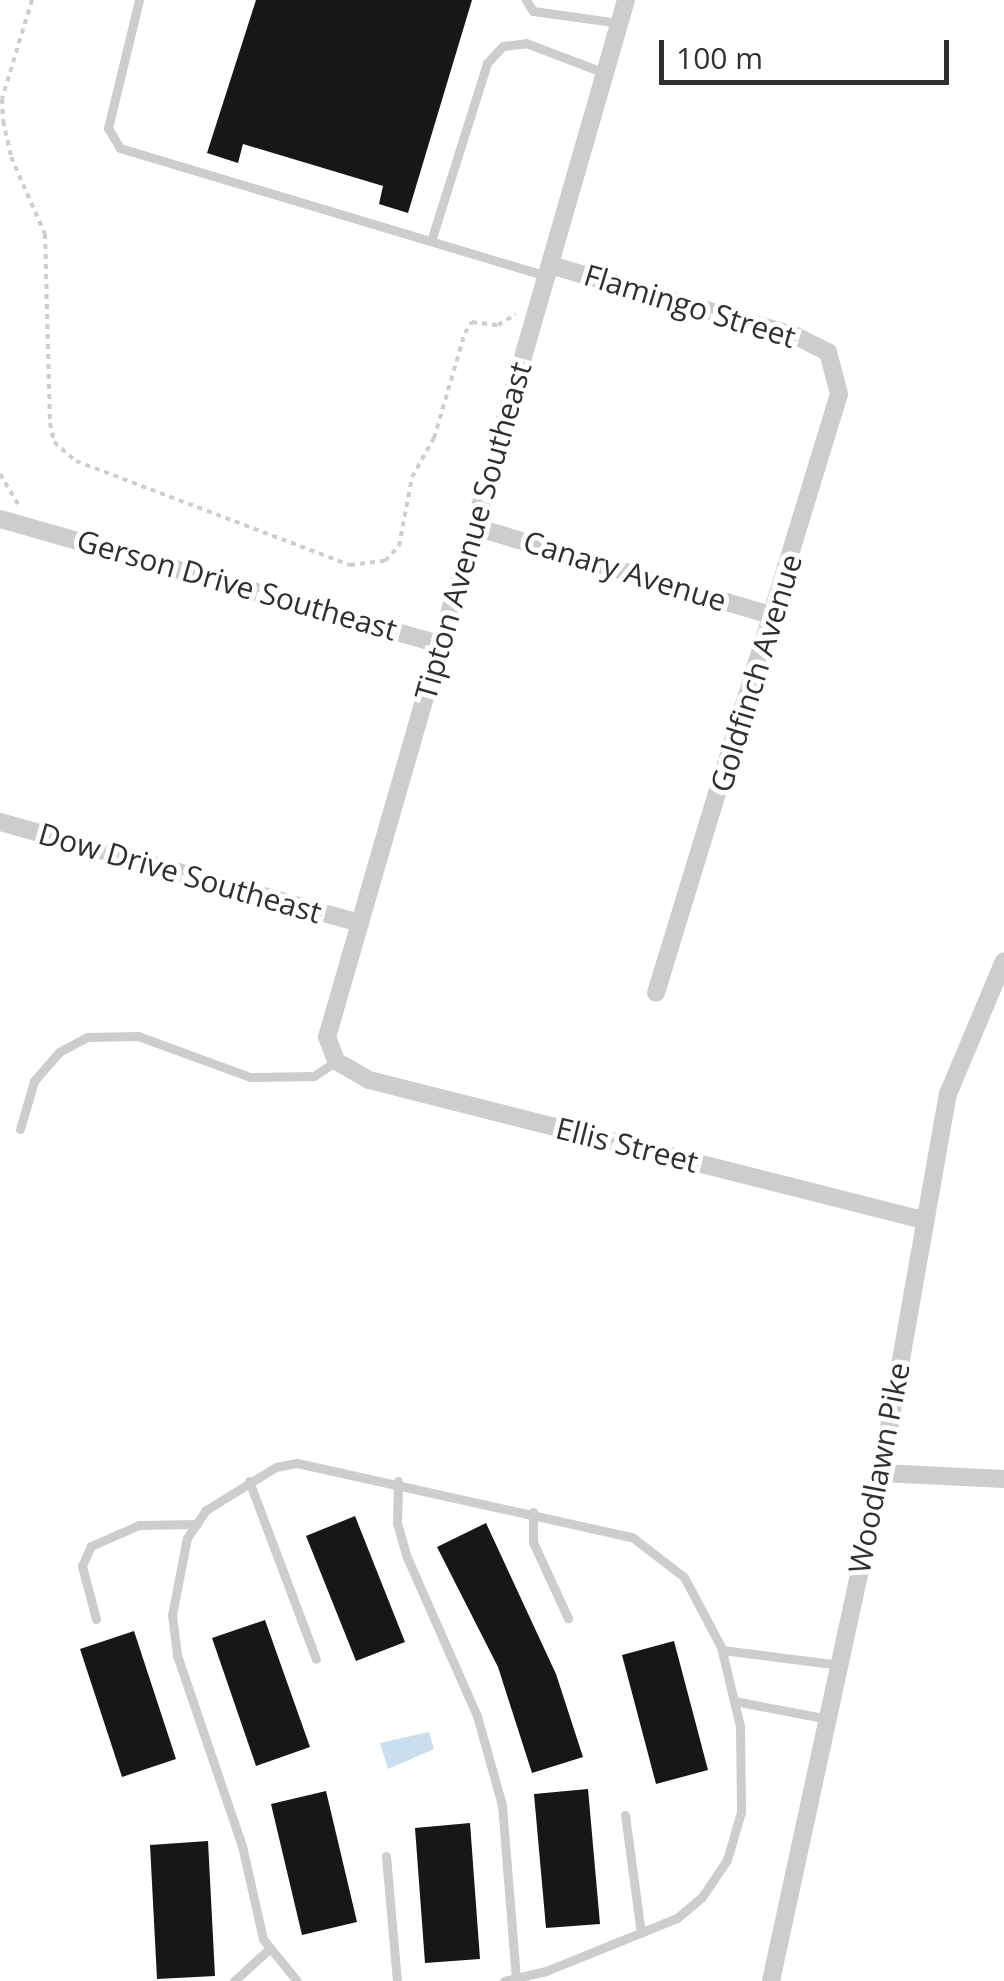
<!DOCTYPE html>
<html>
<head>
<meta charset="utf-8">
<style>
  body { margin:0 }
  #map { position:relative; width:1004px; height:1981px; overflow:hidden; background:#fff; font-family:"Open Sans",sans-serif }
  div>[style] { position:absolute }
  .water>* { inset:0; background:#c9dfef }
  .building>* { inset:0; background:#171717 }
  .path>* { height:4px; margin-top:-2px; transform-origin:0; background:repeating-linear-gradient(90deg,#cdcdcd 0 5px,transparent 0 10px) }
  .lane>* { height:9px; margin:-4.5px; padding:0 4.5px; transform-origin:4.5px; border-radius:4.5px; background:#cdcdcd }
  .street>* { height:18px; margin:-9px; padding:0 9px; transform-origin:9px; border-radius:9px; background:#cdcdcd }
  span { translate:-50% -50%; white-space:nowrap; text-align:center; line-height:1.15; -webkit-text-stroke:10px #fff; paint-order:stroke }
  .street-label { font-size:30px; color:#303030 }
  .scale { position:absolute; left:659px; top:40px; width:290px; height:45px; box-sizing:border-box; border:5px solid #303030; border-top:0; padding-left:12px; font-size:30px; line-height:35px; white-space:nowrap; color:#303030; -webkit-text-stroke:8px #fff; paint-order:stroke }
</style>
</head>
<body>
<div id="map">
  <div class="water">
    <i style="clip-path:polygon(429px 1732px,434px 1749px,388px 1769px,380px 1743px)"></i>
  </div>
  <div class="building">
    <i style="clip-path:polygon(256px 0,472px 0,408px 213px,379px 204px,383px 186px,243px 144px,238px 163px,207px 153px)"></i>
    <i style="clip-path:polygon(355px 1516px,405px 1642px,356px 1661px,306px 1536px)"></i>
    <i style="clip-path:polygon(486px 1523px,556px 1674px,583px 1757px,532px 1773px,498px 1667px,437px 1547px)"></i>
    <i style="clip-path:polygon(265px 1620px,310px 1747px,256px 1766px,212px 1638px)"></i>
    <i style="clip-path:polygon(134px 1631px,176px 1759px,122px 1777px,80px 1649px)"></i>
    <i style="clip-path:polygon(674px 1641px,708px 1770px,656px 1784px,622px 1655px)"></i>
    <i style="clip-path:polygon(588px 1789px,600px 1924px,546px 1928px,534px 1794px)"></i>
    <i style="clip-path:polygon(326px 1791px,357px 1922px,302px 1935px,271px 1804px)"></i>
    <i style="clip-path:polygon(470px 1823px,480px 1959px,425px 1963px,415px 1828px)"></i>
    <i style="clip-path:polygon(208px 1841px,215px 1976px,157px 1979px,150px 1845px)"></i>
  </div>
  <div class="path">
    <i style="left:32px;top:0;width:103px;rotate:106.9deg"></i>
    <i style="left:2px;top:99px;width:22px;rotate:87deg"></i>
    <i style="left:3px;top:121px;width:37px;rotate:77deg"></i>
    <i style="left:11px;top:157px;width:84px;rotate:66.2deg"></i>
    <i style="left:45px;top:234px;width:189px;rotate:88.5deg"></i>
    <i style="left:50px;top:423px;width:19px;rotate:78deg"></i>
    <i style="left:54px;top:442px;width:29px;rotate:41deg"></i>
    <i style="left:76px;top:461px;width:293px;rotate:20.8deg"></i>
    <i style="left:350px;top:565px;width:35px;rotate:-7deg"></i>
    <i style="left:385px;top:561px;width:21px;rotate:-47deg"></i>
    <i style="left:399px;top:546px;width:70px;rotate:-79.3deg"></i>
    <i style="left:412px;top:477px;width:45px;rotate:-60.6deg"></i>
    <i style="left:434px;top:438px;width:109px;rotate:-73.6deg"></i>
    <i style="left:465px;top:333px;width:13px;rotate:-58deg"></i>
    <i style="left:472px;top:322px;width:26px;rotate:7deg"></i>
    <i style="left:498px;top:325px;width:21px;rotate:-31deg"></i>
    <i style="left:0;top:474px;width:37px;rotate:59deg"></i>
  </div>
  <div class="lane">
    <i style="left:139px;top:0;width:132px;rotate:103.6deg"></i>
    <i style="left:108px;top:128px;width:23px;rotate:59deg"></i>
    <i style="left:120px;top:148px;width:446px;rotate:16.7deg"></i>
    <i style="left:526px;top:0;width:13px;rotate:58deg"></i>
    <i style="left:533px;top:11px;width:88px;rotate:7.9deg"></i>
    <i style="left:431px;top:241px;width:187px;rotate:-72.5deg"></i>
    <i style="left:487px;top:63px;width:23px;rotate:-47deg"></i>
    <i style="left:503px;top:46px;width:23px;rotate:-7deg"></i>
    <i style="left:526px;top:43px;width:85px;rotate:20.8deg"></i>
    <i style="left:20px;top:1129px;width:50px;rotate:-73.7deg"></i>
    <i style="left:34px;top:1081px;width:38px;rotate:-49deg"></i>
    <i style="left:59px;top:1052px;width:32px;rotate:-28deg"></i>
    <i style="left:87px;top:1037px;width:51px;rotate:-1.1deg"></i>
    <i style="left:138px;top:1036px;width:119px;rotate:20.1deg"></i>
    <i style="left:250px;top:1077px;width:64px;rotate:-0.9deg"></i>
    <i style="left:314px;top:1076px;width:27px;rotate:-34deg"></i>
    <i style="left:249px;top:1481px;width:190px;rotate:69.4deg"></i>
    <i style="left:398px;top:1481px;width:42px;rotate:91.4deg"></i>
    <i style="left:397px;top:1523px;width:33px;rotate:74deg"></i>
    <i style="left:406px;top:1555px;width:176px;rotate:66.2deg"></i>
    <i style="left:477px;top:1716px;width:92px;rotate:74.3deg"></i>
    <i style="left:502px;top:1805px;width:174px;rotate:85.4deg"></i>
    <i style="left:533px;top:1512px;width:30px;rotate:90deg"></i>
    <i style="left:533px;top:1542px;width:84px;rotate:65.3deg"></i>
    <i style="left:96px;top:1619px;width:55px;rotate:-104.8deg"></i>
    <i style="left:82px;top:1566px;width:22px;rotate:-66deg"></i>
    <i style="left:91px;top:1546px;width:52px;rotate:-23.6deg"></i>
    <i style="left:139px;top:1525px;width:58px;rotate:-1deg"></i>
    <i style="left:722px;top:1650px;width:119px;rotate:7.2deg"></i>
    <i style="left:734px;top:1701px;width:96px;rotate:10.8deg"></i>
    <i style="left:625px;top:1815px;width:119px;rotate:82.3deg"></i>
    <i style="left:386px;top:1856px;width:125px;rotate:85deg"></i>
    <i style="left:234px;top:1981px;width:47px;rotate:-42.4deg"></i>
    <i style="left:297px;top:1981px;width:54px;rotate:-129deg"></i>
    <i style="left:263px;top:1939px;width:95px;rotate:-102.7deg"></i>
    <i style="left:242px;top:1846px;width:202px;rotate:-108.8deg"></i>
    <i style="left:177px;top:1655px;width:40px;rotate:-97.1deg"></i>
    <i style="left:172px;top:1615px;width:78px;rotate:-79deg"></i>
    <i style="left:187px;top:1538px;width:34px;rotate:-56deg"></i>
    <i style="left:206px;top:1510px;width:82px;rotate:-31.6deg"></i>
    <i style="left:276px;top:1467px;width:21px;rotate:-11deg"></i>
    <i style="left:297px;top:1463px;width:343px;rotate:12.5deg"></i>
    <i style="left:632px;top:1537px;width:66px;rotate:37.6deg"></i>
    <i style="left:684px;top:1577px;width:79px;rotate:62.1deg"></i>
    <i style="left:721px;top:1647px;width:81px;rotate:76.5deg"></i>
    <i style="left:740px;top:1726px;width:86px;rotate:89.3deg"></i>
    <i style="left:741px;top:1812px;width:50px;rotate:106.3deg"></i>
    <i style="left:727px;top:1860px;width:45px;rotate:124deg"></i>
    <i style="left:702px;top:1897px;width:33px;rotate:140deg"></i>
    <i style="left:677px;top:1918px;width:141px;rotate:158deg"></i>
    <i style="left:546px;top:1971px;width:43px;rotate:166.6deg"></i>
  </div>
  <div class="street">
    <i style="left:626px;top:0;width:1079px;rotate:106.08deg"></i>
    <i style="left:327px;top:1037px;width:26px;rotate:69deg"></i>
    <i style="left:336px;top:1061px;width:38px;rotate:30deg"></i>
    <i style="left:369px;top:1080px;width:571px;rotate:14.18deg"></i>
    <i style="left:550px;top:265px;width:256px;rotate:16.1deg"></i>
    <i style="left:796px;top:336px;width:36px;rotate:27deg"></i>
    <i style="left:828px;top:352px;width:43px;rotate:75.3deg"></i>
    <i style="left:839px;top:394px;width:626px;rotate:106.99deg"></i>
    <i style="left:0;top:519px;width:457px;rotate:15.9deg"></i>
    <i style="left:475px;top:527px;width:312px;rotate:16.6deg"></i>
    <i style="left:0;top:822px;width:374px;rotate:15.7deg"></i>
    <i style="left:881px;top:1473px;width:123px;rotate:2.8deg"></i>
    <i style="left:771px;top:1981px;width:520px;rotate:-77.78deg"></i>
    <i style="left:881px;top:1473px;width:385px;rotate:-80deg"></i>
    <i style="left:948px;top:1094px;width:144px;rotate:-67.2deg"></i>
  </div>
  <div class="street-label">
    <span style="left:690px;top:306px;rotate:17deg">Flamingo Street</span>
    <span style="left:473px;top:531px;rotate:-74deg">Tipton Avenue Southeast</span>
    <span style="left:625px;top:571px;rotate:17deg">Canary Avenue</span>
    <span style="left:237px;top:585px;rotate:16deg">Gerson Drive Southeast</span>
    <span style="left:756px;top:673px;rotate:-73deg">Goldfinch Avenue</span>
    <span style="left:180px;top:873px;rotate:16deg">Dow Drive Southeast</span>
    <span style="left:627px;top:1145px;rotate:14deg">Ellis Street</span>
    <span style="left:879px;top:1468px;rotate:-79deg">Woodlawn Pike</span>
  </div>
  <div class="scale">100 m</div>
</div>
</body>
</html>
